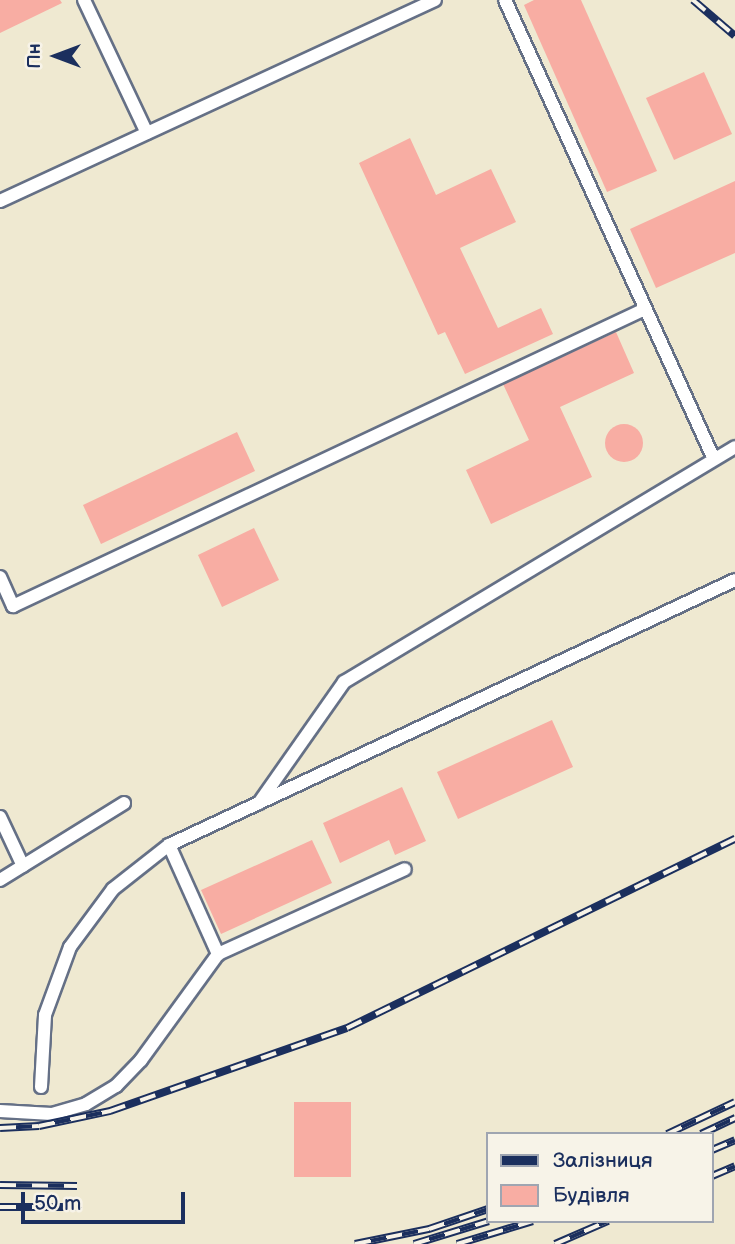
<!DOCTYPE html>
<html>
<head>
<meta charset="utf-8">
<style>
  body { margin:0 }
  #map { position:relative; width:735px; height:1244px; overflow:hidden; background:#efe9d1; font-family:"Balsamiq Sans",sans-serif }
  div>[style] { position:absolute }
  .building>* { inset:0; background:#f8ada3 }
  .round { border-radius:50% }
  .roads { filter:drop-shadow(2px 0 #657086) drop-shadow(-2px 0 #657086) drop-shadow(0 2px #657086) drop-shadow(0 -2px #657086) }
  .lane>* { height:12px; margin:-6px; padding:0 6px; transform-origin:6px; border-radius:6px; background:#fff }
  .rail>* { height:8px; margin-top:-4px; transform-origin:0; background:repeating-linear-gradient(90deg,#f7f3e8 0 16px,#1b2f5e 0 32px); box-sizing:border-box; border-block:2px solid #1b2f5e }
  span { translate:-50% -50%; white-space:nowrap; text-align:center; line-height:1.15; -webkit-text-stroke:5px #f7f3e8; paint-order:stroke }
  .legend { position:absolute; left:486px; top:1132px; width:228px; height:91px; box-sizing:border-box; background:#f7f3e8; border:2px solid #9fa5b1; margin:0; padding:9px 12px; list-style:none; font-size:21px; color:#1b2f5e }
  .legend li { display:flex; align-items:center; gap:14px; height:35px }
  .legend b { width:35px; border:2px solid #9fa5b1 }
  .north { position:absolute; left:21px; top:21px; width:70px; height:70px; -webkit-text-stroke:5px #f7f3e8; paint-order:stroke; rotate:270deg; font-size:19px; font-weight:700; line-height:28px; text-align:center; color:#1b2f5e }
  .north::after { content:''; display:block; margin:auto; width:24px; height:32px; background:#1b2f5e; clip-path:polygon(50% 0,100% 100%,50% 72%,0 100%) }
  .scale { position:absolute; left:21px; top:1192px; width:164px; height:32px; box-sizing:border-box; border:4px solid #1b2f5e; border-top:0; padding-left:9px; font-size:21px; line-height:24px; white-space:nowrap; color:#1b2f5e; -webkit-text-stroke:5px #f7f3e8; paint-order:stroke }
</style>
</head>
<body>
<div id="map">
  <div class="building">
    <i style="clip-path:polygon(0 0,60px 0,62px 3px,0 33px)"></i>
    <i style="clip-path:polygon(534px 0,581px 0,657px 171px,607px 192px,524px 5px)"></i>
    <i style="clip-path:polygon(704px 72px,732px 134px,674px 160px,646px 98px)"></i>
    <i style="clip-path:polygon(410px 138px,436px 195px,491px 169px,516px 222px,460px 248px,498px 328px,541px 308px,553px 334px,465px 374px,445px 332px,438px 335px,359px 163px)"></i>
    <i style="clip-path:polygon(735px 181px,735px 253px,656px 288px,630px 229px)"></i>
    <i style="clip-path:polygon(616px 332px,634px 373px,560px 407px,592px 477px,491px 524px,466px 470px,529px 440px,503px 384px)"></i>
    <i class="round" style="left:605px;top:424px;width:38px;height:38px"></i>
    <i style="clip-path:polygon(237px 432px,255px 471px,101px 544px,83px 505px)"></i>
    <i style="clip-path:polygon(254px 528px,279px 580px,222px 607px,198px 555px)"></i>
    <i style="clip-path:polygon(552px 720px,573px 767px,458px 819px,437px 772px)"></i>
    <i style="clip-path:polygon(402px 787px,426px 841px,395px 855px,389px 840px,340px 863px,323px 823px)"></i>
    <i style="clip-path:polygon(312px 840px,332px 883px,221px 934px,201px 890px)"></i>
    <i style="clip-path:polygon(294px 1102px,351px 1102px,351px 1177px,294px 1177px)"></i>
  </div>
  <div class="roads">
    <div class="lane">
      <i style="left:84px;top:0;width:147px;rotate:64.7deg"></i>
      <i style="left:505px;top:0;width:502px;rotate:65.53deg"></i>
      <i style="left:0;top:201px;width:479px;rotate:-24.8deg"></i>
      <i style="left:0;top:577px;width:32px;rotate:66deg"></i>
      <i style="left:13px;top:606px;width:698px;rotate:-25.17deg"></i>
      <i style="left:259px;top:803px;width:148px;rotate:-54.9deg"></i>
      <i style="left:344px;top:682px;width:456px;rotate:-31deg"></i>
      <i style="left:0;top:817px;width:54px;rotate:64.9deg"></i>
      <i style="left:169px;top:845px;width:120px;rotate:65.8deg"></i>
      <i style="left:0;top:880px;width:146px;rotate:-31.8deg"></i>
      <i style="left:41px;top:1087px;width:72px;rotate:-86.8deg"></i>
      <i style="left:45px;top:1015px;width:72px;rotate:-69.8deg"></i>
      <i style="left:70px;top:947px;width:72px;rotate:-53.4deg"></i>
      <i style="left:113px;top:889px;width:71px;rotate:-38.2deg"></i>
      <i style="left:169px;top:845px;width:625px;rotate:-25.09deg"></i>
      <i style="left:0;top:1111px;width:52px;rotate:3.3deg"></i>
      <i style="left:52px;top:1114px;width:35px;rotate:-16deg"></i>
      <i style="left:86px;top:1104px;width:35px;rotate:-31deg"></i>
      <i style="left:116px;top:1086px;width:36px;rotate:-46deg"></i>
      <i style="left:141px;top:1060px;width:131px;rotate:-54deg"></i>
      <i style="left:218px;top:954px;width:205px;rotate:-24.4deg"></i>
    </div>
  </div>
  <div class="rail">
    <i style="left:693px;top:0;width:55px;rotate:40.6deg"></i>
    <i style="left:0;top:1128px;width:39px;rotate:-3deg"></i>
    <i style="left:39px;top:1126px;width:73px;rotate:-11.9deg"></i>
    <i style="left:110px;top:1111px;width:251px;rotate:-19.3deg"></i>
    <i style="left:347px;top:1028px;width:432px;rotate:-26deg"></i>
    <i style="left:667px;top:1134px;width:75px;rotate:-25.2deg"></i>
    <i style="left:701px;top:1134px;width:38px;rotate:-25deg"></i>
    <i style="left:712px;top:1150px;width:25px;rotate:-23deg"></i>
    <i style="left:712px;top:1176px;width:25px;rotate:-23deg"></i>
    <i style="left:0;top:1185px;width:77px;rotate:0.7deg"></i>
    <i style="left:0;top:1207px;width:82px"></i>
    <i style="left:355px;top:1244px;width:76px;rotate:-11.5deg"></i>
    <i style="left:429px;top:1229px;width:62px;rotate:-18.7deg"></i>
    <i style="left:414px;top:1244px;width:78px;rotate:-17deg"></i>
    <i style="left:457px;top:1244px;width:79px;rotate:-16.8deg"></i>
    <i style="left:555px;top:1244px;width:58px;rotate:-23.5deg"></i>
  </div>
  <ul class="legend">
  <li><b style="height:9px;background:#1b2f5e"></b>Залізниця</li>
  <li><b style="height:19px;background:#f8ada3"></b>Будівля</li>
  </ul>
  <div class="north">Пн</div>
  <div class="scale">50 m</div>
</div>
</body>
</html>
